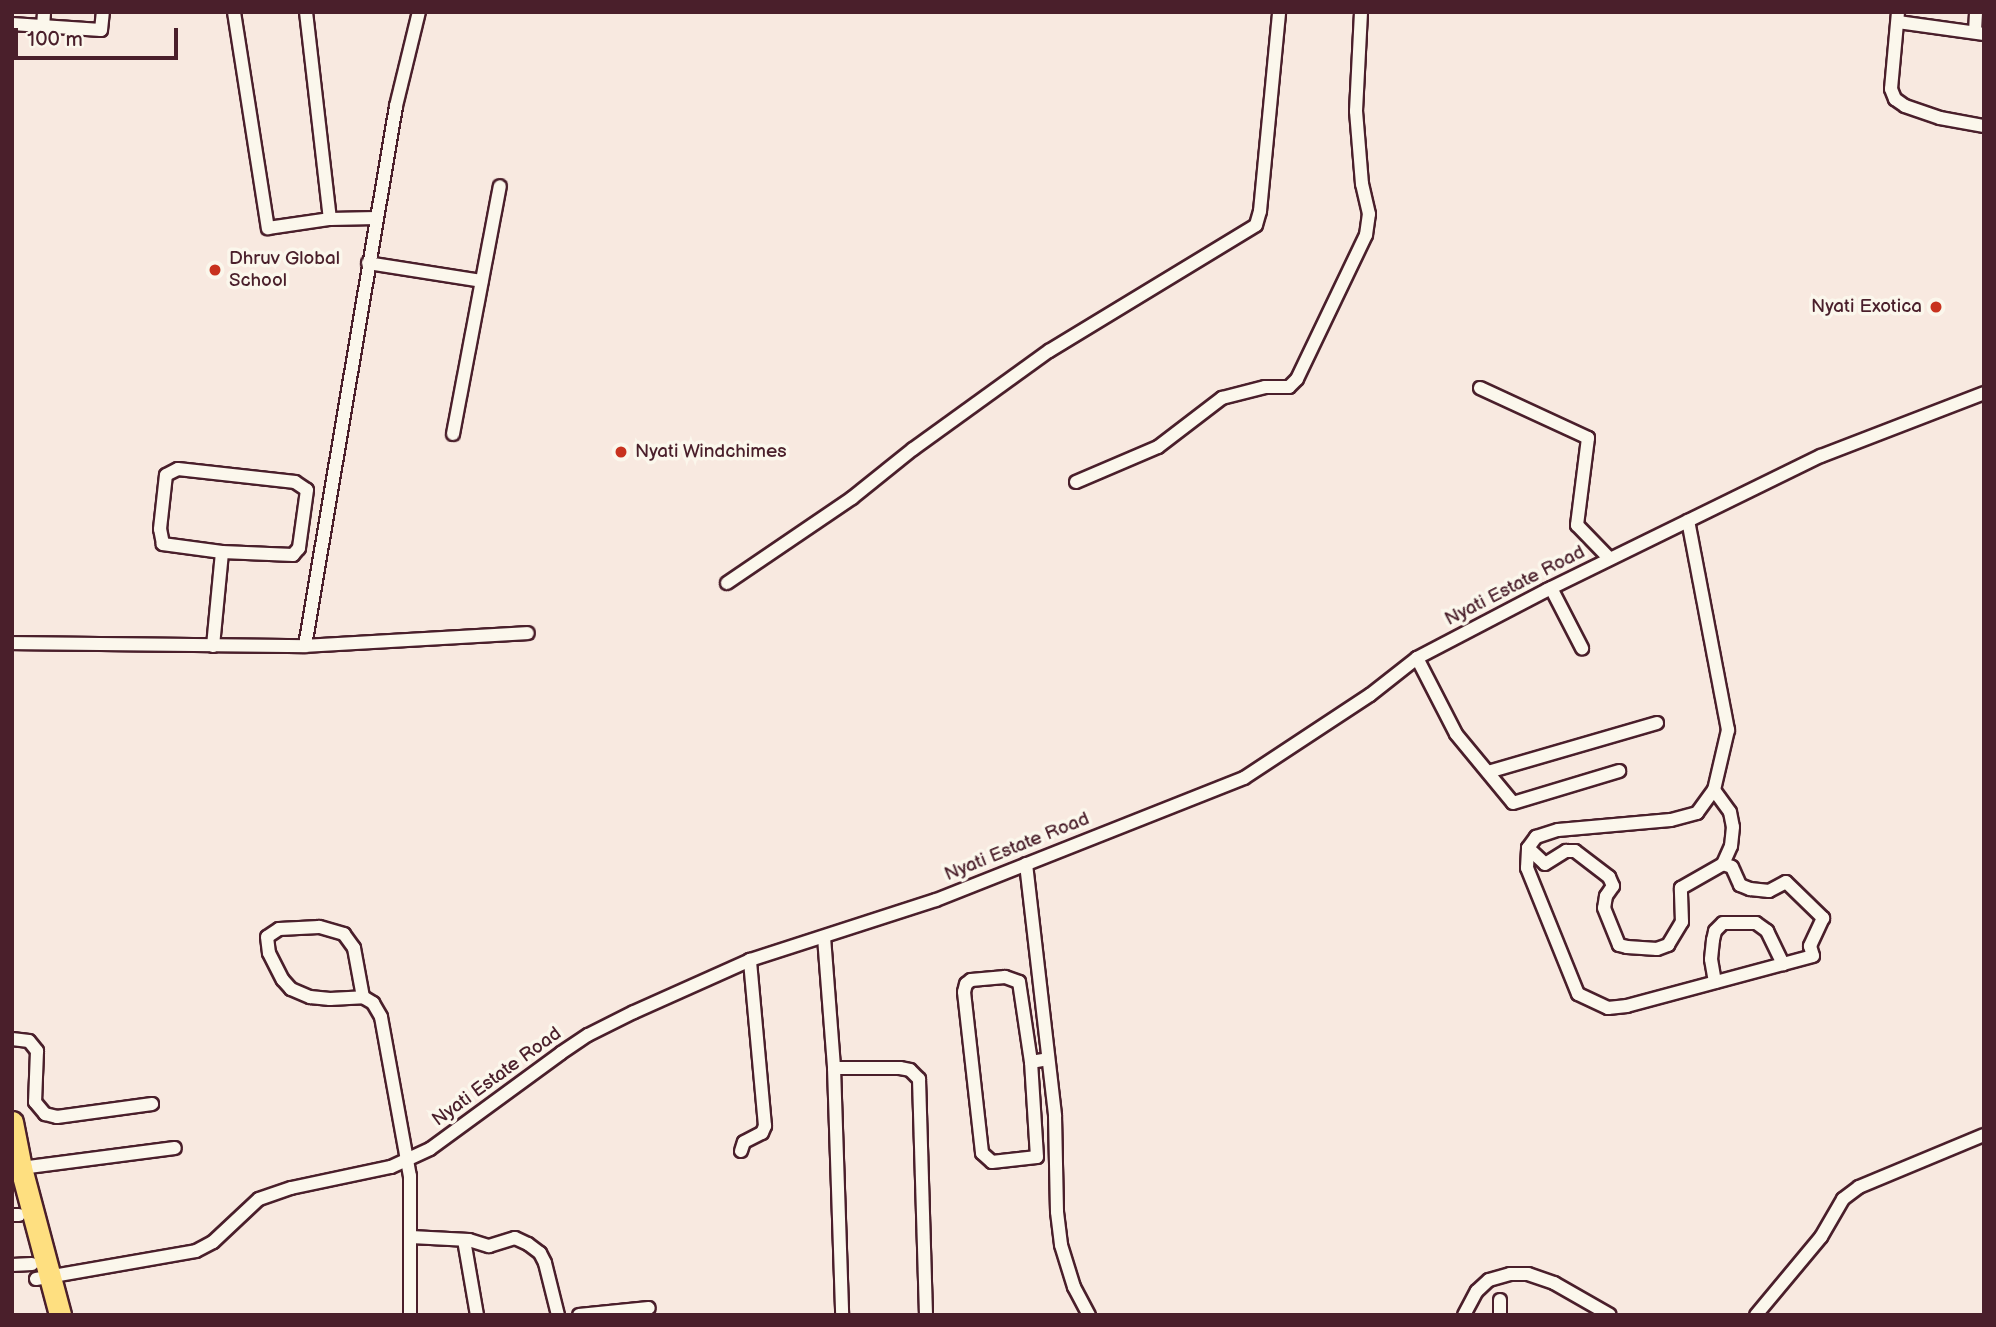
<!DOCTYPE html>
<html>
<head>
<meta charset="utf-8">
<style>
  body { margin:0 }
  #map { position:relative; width:1996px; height:1327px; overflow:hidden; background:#f8e9e0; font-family:"Balsamiq Sans",sans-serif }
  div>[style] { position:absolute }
  .roads { filter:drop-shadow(2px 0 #4a1f2b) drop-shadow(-2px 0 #4a1f2b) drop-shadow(0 2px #4a1f2b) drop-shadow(0 -2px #4a1f2b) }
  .street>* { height:12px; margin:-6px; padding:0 6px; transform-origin:6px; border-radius:6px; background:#fbf7ec }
  .highway>* { height:21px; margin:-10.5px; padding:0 10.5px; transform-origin:10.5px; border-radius:10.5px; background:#fedf80 }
  .dots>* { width:19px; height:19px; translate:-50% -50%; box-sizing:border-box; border:4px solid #fbf7ec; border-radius:50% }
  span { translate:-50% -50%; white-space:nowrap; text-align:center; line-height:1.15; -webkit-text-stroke:7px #fbf7ec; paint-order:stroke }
  .poi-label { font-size:19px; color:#4a1f2b }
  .left { translate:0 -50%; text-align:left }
  .right { translate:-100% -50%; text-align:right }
  .street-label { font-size:19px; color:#4a1f2b }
  .frame { position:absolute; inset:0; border:14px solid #4a1f2b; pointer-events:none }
  .scale { position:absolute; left:14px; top:28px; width:164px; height:32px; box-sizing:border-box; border:4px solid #4a1f2b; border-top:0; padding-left:9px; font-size:21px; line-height:24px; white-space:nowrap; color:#4a1f2b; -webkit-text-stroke:5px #fbf7ec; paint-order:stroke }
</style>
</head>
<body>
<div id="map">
  <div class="roads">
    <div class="street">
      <i style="left:234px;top:12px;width:219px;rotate:81.1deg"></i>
      <i style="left:268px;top:228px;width:63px;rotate:-8.3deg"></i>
      <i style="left:330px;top:219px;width:46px;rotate:-1.2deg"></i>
      <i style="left:306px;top:12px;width:208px;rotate:83.4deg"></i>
      <i style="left:1898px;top:12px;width:77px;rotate:95.2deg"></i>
      <i style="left:1891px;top:89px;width:11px;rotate:68deg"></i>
      <i style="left:1895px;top:99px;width:12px;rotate:35deg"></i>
      <i style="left:1905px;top:106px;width:37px;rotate:19deg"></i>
      <i style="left:1940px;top:118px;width:45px;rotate:10.3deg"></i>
      <i style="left:1898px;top:22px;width:87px;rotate:7.9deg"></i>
      <i style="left:12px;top:24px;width:89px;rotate:3.9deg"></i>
      <i style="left:101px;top:30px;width:18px;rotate:-84deg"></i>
      <i style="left:43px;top:27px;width:15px;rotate:-86deg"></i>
      <i style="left:1975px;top:32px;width:20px;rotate:-87deg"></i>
      <i style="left:368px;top:263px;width:115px;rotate:9deg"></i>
      <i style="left:1480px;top:388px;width:119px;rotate:24.8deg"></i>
      <i style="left:1588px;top:438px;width:88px;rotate:97.2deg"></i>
      <i style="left:1577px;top:525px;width:47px;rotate:45.9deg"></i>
      <i style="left:453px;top:434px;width:252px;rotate:-79.3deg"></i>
      <i style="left:1076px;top:482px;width:89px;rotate:-23.1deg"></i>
      <i style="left:1158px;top:447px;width:81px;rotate:-37.4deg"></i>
      <i style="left:1222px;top:398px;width:44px;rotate:-14.3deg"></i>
      <i style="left:1265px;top:387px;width:24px"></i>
      <i style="left:1289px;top:387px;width:11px;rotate:-45deg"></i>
      <i style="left:1297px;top:379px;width:160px;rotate:-64.4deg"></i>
      <i style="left:1366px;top:235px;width:21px;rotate:-82deg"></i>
      <i style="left:1369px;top:214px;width:31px;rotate:-103deg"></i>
      <i style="left:1362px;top:184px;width:73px;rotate:-94.7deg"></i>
      <i style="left:1356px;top:111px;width:99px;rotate:-87.1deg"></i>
      <i style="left:727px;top:583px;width:151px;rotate:-34.2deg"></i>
      <i style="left:852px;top:498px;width:78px;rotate:-38.8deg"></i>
      <i style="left:913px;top:449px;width:168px;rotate:-35.8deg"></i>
      <i style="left:1049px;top:351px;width:242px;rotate:-31.3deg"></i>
      <i style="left:1256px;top:225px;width:15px;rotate:-74deg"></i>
      <i style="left:1260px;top:211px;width:200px;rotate:-84.5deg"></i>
      <i style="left:1551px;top:588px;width:68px;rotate:62.7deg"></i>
      <i style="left:12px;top:643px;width:293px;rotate:0.6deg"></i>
      <i style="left:305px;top:646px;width:548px;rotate:-80.43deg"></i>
      <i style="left:396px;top:106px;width:97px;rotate:-76.3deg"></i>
      <i style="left:213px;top:646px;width:94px;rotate:-84.5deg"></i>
      <i style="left:222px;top:552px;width:60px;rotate:-172.3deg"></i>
      <i style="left:163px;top:544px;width:15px;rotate:-101deg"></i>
      <i style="left:160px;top:529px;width:54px;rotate:-83.7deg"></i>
      <i style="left:166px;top:475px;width:13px;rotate:-27deg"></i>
      <i style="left:178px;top:469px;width:118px;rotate:6.3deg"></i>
      <i style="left:295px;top:482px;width:14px;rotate:34deg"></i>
      <i style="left:307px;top:490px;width:59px;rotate:97.9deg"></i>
      <i style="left:299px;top:548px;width:9px;rotate:131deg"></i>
      <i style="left:293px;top:555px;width:71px;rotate:-177.6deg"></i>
      <i style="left:305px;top:646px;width:223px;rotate:-3.3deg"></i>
      <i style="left:1417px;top:658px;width:85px;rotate:62.8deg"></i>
      <i style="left:1456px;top:734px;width:89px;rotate:50.4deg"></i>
      <i style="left:1513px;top:803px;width:111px;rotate:-16.8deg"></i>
      <i style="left:1488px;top:772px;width:176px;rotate:-16.2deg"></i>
      <i style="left:1714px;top:790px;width:27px;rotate:54deg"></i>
      <i style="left:1730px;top:812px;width:15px;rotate:79deg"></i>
      <i style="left:1733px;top:827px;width:19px;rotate:96deg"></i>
      <i style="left:1731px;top:846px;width:20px;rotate:114deg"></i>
      <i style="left:1528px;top:848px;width:23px;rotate:43deg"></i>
      <i style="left:1545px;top:864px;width:25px;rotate:-32deg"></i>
      <i style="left:1566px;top:851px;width:9px"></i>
      <i style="left:1575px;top:851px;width:43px;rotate:37.4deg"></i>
      <i style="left:1609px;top:877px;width:10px;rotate:66deg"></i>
      <i style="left:1613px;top:886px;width:12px;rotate:125deg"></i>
      <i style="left:1606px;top:896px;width:12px;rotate:99deg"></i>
      <i style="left:1604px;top:908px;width:40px;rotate:68deg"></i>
      <i style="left:1619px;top:945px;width:8px;rotate:14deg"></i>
      <i style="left:1627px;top:947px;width:30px;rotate:4deg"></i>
      <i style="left:1657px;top:949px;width:12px;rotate:-20deg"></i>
      <i style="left:1668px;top:945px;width:27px;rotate:-59deg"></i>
      <i style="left:1682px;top:922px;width:34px;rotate:-92deg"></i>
      <i style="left:1681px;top:888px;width:48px;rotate:-29.7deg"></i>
      <i style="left:1723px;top:864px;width:9px;rotate:18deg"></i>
      <i style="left:1732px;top:867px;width:20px;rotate:66deg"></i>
      <i style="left:1740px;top:885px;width:11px;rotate:22deg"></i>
      <i style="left:1750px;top:889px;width:19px;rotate:6deg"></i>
      <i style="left:1769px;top:891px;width:19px;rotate:-28deg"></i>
      <i style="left:1786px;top:882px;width:52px;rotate:44.2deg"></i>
      <i style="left:1823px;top:918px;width:31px;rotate:115deg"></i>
      <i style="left:1810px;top:946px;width:10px;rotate:73deg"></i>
      <i style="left:1813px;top:956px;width:193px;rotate:165deg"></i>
      <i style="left:1627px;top:1006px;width:19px;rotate:174deg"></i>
      <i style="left:1608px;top:1008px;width:33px;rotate:-155deg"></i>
      <i style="left:1578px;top:994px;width:136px;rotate:-112deg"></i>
      <i style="left:1527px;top:868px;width:20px;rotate:-87deg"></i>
      <i style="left:1528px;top:848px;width:14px;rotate:-54deg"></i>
      <i style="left:1536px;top:837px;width:23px;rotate:-18deg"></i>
      <i style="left:1558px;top:830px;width:113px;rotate:-5.1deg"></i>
      <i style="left:1671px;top:820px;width:27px;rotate:-15deg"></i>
      <i style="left:1697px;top:813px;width:29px;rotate:-54deg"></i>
      <i style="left:1714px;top:790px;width:62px;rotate:-76.9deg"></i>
      <i style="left:1728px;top:730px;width:213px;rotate:-100.8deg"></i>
      <i style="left:1026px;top:864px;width:254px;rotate:83.4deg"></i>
      <i style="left:1055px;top:1116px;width:96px;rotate:88.8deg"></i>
      <i style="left:1057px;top:1212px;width:33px;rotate:83deg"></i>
      <i style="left:1061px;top:1245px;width:44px;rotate:72.8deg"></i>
      <i style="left:1074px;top:1287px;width:32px;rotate:62deg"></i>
      <i style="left:824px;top:937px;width:131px;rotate:85.6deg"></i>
      <i style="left:834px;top:1068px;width:247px;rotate:88.1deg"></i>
      <i style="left:1715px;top:982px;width:23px;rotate:-100deg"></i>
      <i style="left:1711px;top:959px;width:19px;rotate:-84deg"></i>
      <i style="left:1713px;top:940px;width:9px;rotate:-77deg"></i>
      <i style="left:1715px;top:931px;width:11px;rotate:-45deg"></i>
      <i style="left:1723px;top:923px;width:33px"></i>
      <i style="left:1756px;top:923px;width:14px;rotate:36deg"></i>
      <i style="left:1767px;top:931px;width:37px;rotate:64deg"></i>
      <i style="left:363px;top:997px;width:50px;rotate:-100.4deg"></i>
      <i style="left:354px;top:948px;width:17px;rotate:-126deg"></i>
      <i style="left:344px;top:934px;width:26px;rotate:-164deg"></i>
      <i style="left:319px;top:927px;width:40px;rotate:177.1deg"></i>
      <i style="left:279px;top:929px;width:14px;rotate:146deg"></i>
      <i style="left:267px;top:937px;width:16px;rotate:83deg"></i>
      <i style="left:269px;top:953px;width:30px;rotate:63deg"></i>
      <i style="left:283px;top:980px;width:12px;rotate:48deg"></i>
      <i style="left:291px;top:989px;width:21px;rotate:23deg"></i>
      <i style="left:310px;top:997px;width:20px;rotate:6deg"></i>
      <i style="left:330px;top:999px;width:33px;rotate:-3deg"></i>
      <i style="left:363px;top:997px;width:12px;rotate:31deg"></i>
      <i style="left:373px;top:1003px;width:16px;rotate:60deg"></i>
      <i style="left:381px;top:1017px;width:162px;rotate:79.7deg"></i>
      <i style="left:410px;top:1176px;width:139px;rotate:90deg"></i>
      <i style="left:12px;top:1039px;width:17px;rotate:7deg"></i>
      <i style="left:29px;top:1041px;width:13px;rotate:51deg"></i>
      <i style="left:37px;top:1051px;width:51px;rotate:92.2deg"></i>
      <i style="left:35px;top:1102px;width:16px;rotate:50deg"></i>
      <i style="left:45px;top:1114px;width:12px;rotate:14deg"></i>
      <i style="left:57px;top:1117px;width:96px;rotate:-7.8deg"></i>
      <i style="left:1031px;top:1062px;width:81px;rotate:-98.5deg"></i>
      <i style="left:1019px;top:982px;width:15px;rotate:-160deg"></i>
      <i style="left:1005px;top:977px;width:34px;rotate:175deg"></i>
      <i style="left:971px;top:980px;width:6px;rotate:141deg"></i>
      <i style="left:966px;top:984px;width:8px;rotate:104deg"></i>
      <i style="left:964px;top:992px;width:162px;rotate:83.6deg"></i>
      <i style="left:982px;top:1153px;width:13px;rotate:42deg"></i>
      <i style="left:992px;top:1162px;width:45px;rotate:-6.3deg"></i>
      <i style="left:1037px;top:1157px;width:95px;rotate:-93.6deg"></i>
      <i style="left:1031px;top:1062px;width:17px;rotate:-10deg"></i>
      <i style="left:834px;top:1068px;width:66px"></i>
      <i style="left:900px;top:1068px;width:10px;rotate:11deg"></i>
      <i style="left:910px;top:1070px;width:13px;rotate:45deg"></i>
      <i style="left:919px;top:1079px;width:236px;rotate:88.3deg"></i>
      <i style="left:741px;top:1151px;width:9px;rotate:-72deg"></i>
      <i style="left:744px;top:1142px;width:20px;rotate:-27deg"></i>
      <i style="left:762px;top:1133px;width:8px;rotate:-67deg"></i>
      <i style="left:765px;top:1126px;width:167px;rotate:-95.2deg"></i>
      <i style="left:21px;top:1168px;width:155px;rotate:-7.4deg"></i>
      <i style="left:12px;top:1215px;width:7px"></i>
      <i style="left:411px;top:1237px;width:58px;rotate:3deg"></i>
      <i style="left:469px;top:1240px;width:21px;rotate:17deg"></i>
      <i style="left:489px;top:1246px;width:27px;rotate:-17deg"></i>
      <i style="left:515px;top:1238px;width:14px;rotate:25deg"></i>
      <i style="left:528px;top:1244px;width:15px;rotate:37deg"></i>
      <i style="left:540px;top:1253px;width:11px;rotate:63deg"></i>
      <i style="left:545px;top:1263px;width:54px;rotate:76deg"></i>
      <i style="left:464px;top:1240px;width:76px;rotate:80.2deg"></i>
      <i style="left:12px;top:1265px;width:20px;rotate:-3deg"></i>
      <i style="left:36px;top:1279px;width:162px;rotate:-9.9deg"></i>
      <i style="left:196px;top:1251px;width:19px;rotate:-28deg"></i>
      <i style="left:213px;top:1242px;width:63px;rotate:-43.1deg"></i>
      <i style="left:259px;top:1199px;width:34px;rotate:-19deg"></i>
      <i style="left:291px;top:1188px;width:102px;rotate:-11.9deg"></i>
      <i style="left:391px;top:1167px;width:43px;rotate:-24.8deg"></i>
      <i style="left:430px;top:1149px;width:162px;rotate:-36.2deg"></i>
      <i style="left:561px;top:1053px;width:32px;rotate:-34deg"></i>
      <i style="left:588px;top:1035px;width:51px;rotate:-26.6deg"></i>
      <i style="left:634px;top:1012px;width:127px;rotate:-24.1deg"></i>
      <i style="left:750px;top:960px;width:195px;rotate:-17.9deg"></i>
      <i style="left:936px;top:900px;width:331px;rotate:-21.6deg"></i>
      <i style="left:1244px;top:778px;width:151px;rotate:-33.4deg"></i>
      <i style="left:1370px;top:695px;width:60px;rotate:-38.2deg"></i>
      <i style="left:1417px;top:658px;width:147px;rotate:-27.6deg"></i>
      <i style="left:1547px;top:590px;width:305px;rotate:-26.1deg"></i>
      <i style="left:1821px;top:456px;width:175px;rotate:-21.1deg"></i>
      <i style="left:579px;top:1315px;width:70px;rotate:-5.7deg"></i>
      <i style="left:1464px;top:1315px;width:27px;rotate:-62deg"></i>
      <i style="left:1477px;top:1291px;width:16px;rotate:-43deg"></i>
      <i style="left:1489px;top:1280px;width:22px;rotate:-16deg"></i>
      <i style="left:1510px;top:1274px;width:18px"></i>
      <i style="left:1528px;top:1274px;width:28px;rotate:19deg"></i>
      <i style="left:1554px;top:1283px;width:64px;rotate:29.7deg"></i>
      <i style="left:1500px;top:1315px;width:15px;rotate:-90deg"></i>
      <i style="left:1756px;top:1315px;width:102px;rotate:-50.2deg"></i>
      <i style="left:1821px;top:1237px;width:44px;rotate:-59.9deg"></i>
      <i style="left:1843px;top:1199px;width:20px;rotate:-37deg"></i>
      <i style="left:1859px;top:1187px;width:135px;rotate:-22.6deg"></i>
    </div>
    <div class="highway">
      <i style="left:12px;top:1122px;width:47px;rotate:78.9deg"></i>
      <i style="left:21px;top:1168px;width:152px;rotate:75.1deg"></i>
    </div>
  </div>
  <div class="dots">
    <i style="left:215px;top:270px;background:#c8321e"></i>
    <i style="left:1936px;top:307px;background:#c8321e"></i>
    <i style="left:621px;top:452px;background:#c8321e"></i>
  </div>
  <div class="poi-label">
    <span class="left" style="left:229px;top:270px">Dhruv Global<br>School</span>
    <span class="right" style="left:1922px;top:307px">Nyati Exotica</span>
    <span class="left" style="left:635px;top:452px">Nyati Windchimes</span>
  </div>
  <div class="street-label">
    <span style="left:1515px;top:586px;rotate:-27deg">Nyati Estate Road</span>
    <span style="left:1017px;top:847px;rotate:-22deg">Nyati Estate Road</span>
    <span style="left:497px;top:1077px;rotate:-36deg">Nyati Estate Road</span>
  </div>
  <div class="frame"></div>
  <div class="scale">100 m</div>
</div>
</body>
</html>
